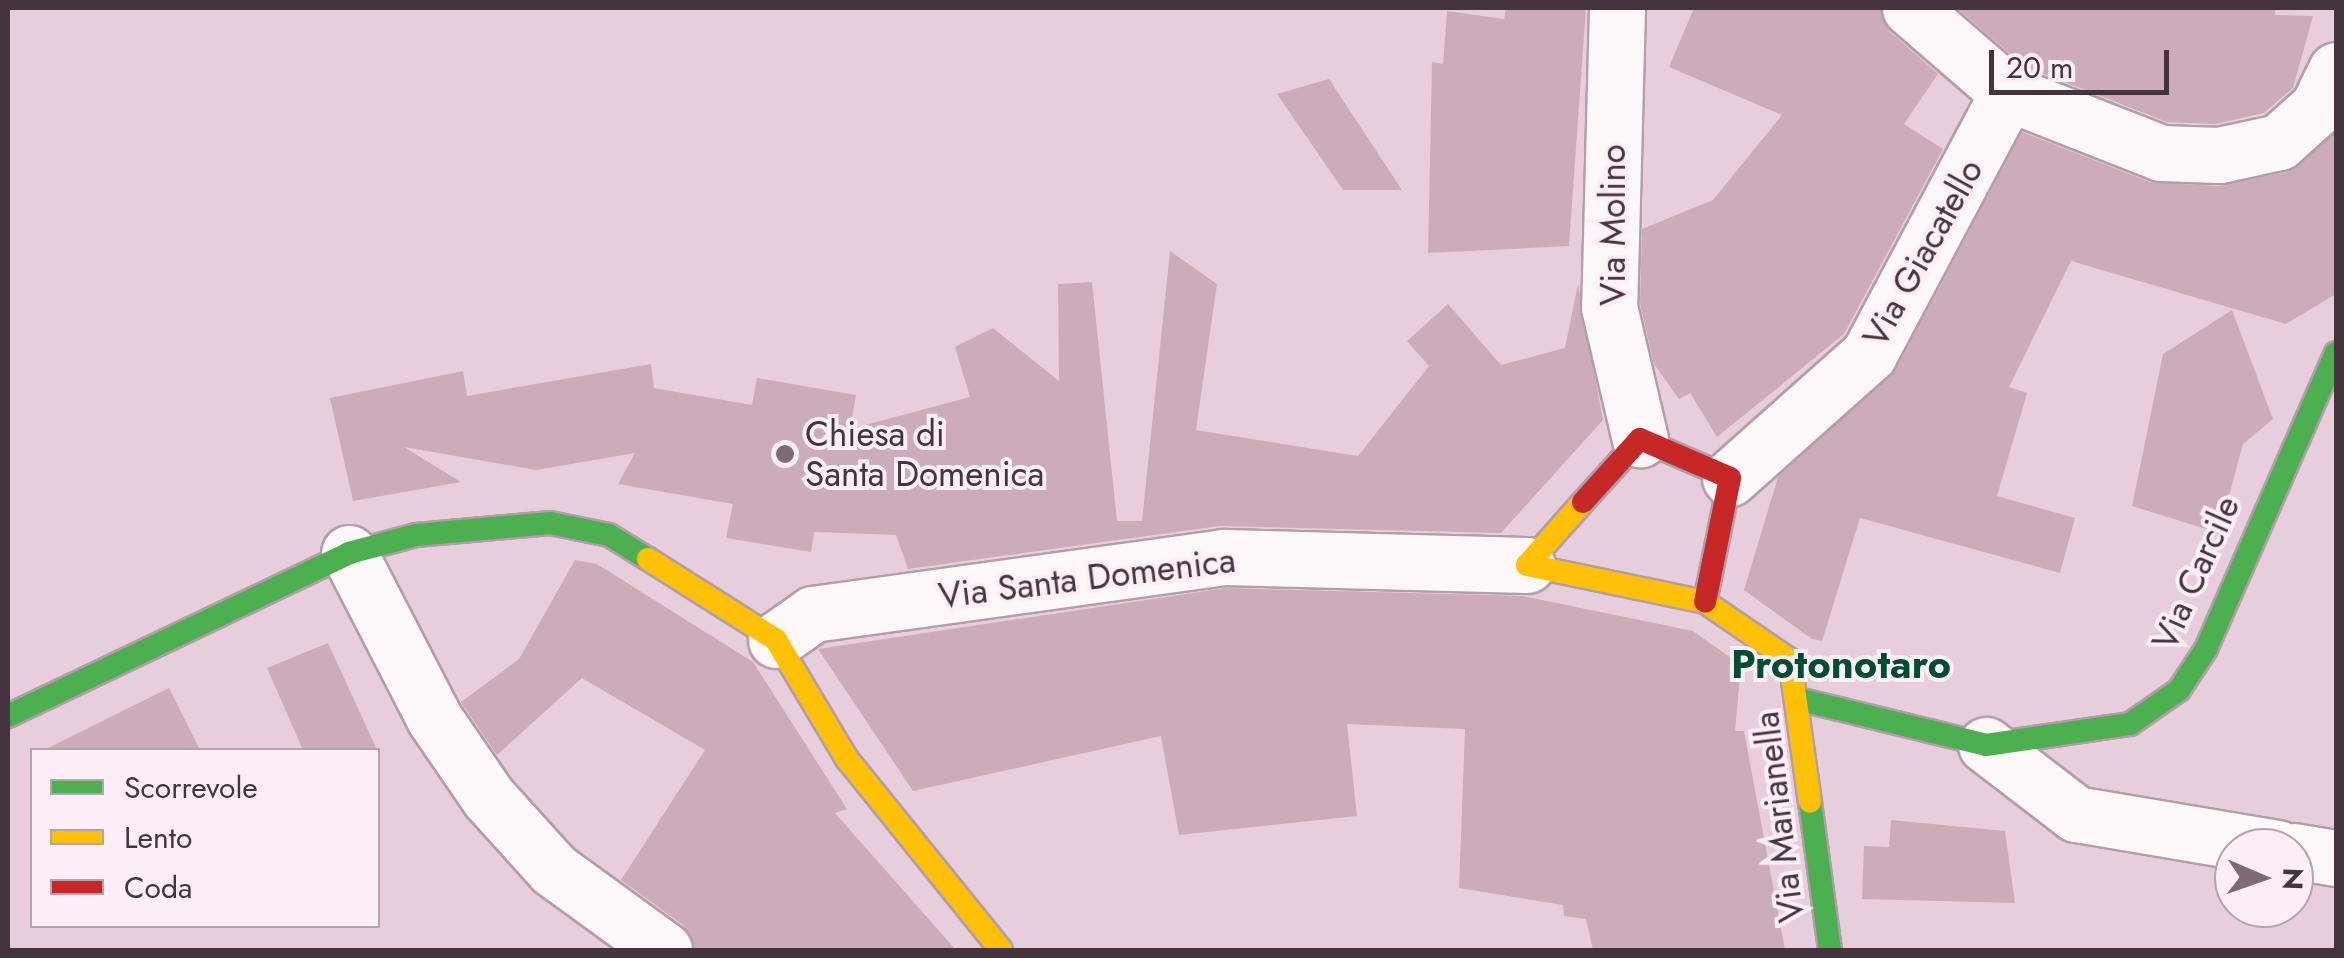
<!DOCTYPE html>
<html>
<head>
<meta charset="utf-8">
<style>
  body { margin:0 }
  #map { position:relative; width:2344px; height:958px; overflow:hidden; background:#e8cedd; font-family:Jost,sans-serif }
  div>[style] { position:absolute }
  .building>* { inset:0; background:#cdacb9 }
  .roads { filter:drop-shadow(2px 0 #b29ea9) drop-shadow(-2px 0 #b29ea9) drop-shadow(0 2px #b29ea9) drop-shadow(0 -2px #b29ea9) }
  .street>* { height:55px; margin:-27.5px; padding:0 27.5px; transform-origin:27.5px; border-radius:27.5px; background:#fcf8fa }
  .fast>* { height:22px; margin:-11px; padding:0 11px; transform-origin:11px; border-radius:11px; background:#4caf50 }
  .slow>* { height:22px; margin:-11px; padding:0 11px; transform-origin:11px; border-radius:11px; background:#ffc107 }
  .jam>* { height:22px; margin:-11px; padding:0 11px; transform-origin:11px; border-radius:11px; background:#c62828 }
  .dots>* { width:28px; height:28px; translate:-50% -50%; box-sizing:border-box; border:5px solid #feeff7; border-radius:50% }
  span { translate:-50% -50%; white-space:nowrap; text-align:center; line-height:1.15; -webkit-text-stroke:8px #feeff7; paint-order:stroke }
  .street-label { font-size:35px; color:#45333d }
  .poi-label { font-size:35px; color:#45333d }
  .left { translate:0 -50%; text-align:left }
  .quarter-label { font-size:40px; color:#004d34; font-weight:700 }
  .frame { position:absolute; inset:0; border:10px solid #45333d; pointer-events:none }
  .legend { position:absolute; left:30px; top:748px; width:350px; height:180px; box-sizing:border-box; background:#feeff7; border:2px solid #b4a4ad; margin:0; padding:12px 18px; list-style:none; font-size:30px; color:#45333d }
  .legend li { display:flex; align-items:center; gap:20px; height:50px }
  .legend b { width:50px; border:2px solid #b4a4ad }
  .north { position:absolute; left:2214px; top:828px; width:100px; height:100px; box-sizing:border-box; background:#feeff7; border:2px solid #b4a4ad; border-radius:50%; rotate:92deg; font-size:28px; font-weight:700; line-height:40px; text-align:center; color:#45333d }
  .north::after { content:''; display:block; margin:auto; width:35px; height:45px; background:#7e6975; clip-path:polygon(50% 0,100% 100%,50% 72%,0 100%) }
  .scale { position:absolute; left:1989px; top:50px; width:180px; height:45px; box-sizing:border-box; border:5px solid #45333d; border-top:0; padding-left:12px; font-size:30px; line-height:35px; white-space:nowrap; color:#45333d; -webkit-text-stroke:8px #feeff7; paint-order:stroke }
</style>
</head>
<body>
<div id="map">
  <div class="building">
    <i style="clip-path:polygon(1506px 8px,1586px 8px,1569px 246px,1428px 253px,1432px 62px,1443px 64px,1447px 11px,1504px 19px)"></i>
    <i style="clip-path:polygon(1694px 8px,1880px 8px,1889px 31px,1938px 74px,1904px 124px,1943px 149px,1844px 334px,1717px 437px,1690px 393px,1679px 399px,1654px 364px,1640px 304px,1642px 229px,1713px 200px,1782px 115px,1669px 67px)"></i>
    <i style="clip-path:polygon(1957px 8px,2275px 8px,2275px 15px,2313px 16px,2293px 88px,2264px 113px,2216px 124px,2167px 122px,2024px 66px)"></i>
    <i style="clip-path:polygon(1329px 79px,1402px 190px,1343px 190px,1277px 94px)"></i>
    <i style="clip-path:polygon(2022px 132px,2150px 182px,2218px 186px,2287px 172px,2336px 132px,2336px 294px,2286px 324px,2071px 261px,2009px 387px,2027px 393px,1997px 496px,2075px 518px,2060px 573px,1860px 518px,1822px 641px,1812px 639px,1744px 590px,1778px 477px,1896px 369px)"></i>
    <i style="clip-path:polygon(1170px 251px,1217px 284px,1196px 430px,1358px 456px,1429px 366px,1407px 341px,1448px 304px,1501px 365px,1565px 348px,1578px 284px,1603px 420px,1501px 533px,1220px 526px,908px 569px,896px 535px,814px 532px,811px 552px,726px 538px,733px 504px,618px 484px,635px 453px,536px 470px,404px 447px,461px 482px,353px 501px,330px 398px,463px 371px,467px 396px,651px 364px,654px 388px,752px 405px,757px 378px,856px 395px,850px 429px,970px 397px,955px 347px,993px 328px,1059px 381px,1058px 284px,1092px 282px,1117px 521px,1142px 521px)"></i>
    <i style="clip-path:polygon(2232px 310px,2273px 419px,2243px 444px,2219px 533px,2132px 506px,2163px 354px)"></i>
    <i style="clip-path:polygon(575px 560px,597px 564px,753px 662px,847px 809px,835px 813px,956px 950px,695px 950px,683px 925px,621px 880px,705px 750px,582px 678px,497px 755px,461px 702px,519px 659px)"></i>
    <i style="clip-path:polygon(1226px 588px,1523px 596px,1693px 631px,1741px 665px,1735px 731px,1744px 731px,1785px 950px,1593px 950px,1586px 919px,1564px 916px,1563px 905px,1459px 888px,1465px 729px,1347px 724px,1357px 816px,1179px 835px,1161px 736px,913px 791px,818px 649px)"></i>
    <i style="clip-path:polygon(328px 643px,351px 693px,377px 750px,303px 750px,267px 668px)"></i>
    <i style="clip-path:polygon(169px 688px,200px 750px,44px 750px)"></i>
    <i style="clip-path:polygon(1891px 820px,2005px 831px,2015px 903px,1862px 899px,1864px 846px,1889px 847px)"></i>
  </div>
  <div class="roads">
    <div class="street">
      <i style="left:1617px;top:8px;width:299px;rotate:91.5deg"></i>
      <i style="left:1609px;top:307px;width:136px;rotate:76.8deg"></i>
      <i style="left:1910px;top:8px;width:130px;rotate:40.9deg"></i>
      <i style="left:2008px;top:93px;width:164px;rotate:21.4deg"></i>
      <i style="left:2161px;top:153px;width:58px;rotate:2deg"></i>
      <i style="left:2219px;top:155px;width:61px;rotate:-12.2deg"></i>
      <i style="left:2279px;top:142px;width:52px;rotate:-41.9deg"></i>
      <i style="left:2318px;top:107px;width:41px;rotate:-64.1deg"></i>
      <i style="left:1730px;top:478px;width:186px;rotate:-41.7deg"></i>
      <i style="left:1869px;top:354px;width:296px;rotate:-62deg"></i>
      <i style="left:349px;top:553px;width:186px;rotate:62.7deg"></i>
      <i style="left:434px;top:718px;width:96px;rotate:55.6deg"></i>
      <i style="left:488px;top:797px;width:98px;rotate:47.9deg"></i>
      <i style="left:554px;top:870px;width:136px;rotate:36deg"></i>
      <i style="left:776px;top:640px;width:45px;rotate:-35.1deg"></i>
      <i style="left:813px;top:614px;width:415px;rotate:-7.9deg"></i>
      <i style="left:1224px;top:557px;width:303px;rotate:1.5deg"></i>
      <i style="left:1986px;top:745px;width:113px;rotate:37.5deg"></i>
      <i style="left:2076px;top:814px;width:205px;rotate:9.6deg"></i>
      <i style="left:2294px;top:851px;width:43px;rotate:9.5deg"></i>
    </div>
    <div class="fast">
      <i style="left:1802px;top:700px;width:189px;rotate:13.7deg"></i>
      <i style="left:1986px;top:745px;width:146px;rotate:-8.3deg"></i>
      <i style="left:2130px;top:724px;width:60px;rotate:-34.8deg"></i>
      <i style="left:2179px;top:690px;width:49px;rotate:-56.6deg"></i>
      <i style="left:2206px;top:649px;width:323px;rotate:-66.3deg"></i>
      <i style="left:8px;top:716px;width:378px;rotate:-25.5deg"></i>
      <i style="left:349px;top:553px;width:69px;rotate:-15deg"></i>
      <i style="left:416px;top:535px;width:135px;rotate:-5.1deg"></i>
      <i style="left:550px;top:523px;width:60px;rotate:11.5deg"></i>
      <i style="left:609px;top:535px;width:46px;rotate:31.6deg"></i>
      <i style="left:1810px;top:802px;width:149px;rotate:82.3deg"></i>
    </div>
    <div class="slow">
      <i style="left:1583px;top:502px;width:84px;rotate:131.6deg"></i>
      <i style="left:1527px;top:565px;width:182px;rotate:11.7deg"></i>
      <i style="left:1705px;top:602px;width:103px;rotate:34.3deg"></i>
      <i style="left:1790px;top:660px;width:143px;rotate:82deg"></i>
      <i style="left:648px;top:559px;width:151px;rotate:32.3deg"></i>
      <i style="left:776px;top:640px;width:139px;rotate:59.2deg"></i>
      <i style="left:847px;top:759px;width:245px;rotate:51.1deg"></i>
    </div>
    <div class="jam">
      <i style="left:1583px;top:502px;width:85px;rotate:-47.9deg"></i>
      <i style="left:1640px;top:439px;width:98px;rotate:23.4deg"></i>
      <i style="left:1730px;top:478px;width:126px;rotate:101.4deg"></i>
    </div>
  </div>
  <div class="dots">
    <i style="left:785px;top:454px;background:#7e6975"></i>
  </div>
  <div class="street-label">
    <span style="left:1613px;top:225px;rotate:-90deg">Via Molino</span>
    <span style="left:1923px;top:253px;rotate:-61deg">Via Giacatello</span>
    <span style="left:2196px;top:573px;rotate:-66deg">Via Carcile</span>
    <span style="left:1087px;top:578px;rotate:-7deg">Via Santa Domenica</span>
    <span style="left:1779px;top:817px;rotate:-97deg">Via Marianella</span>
  </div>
  <div class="poi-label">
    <span class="left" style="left:805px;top:454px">Chiesa di<br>Santa Domenica</span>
  </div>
  <div class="quarter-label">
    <span style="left:1841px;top:664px">Protonotaro</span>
  </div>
  <div class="frame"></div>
  <ul class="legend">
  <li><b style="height:12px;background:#4caf50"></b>Scorrevole</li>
  <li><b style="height:12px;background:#ffc107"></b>Lento</li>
  <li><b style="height:12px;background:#c62828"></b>Coda</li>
  </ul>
  <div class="north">N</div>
  <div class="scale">20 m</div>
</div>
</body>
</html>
